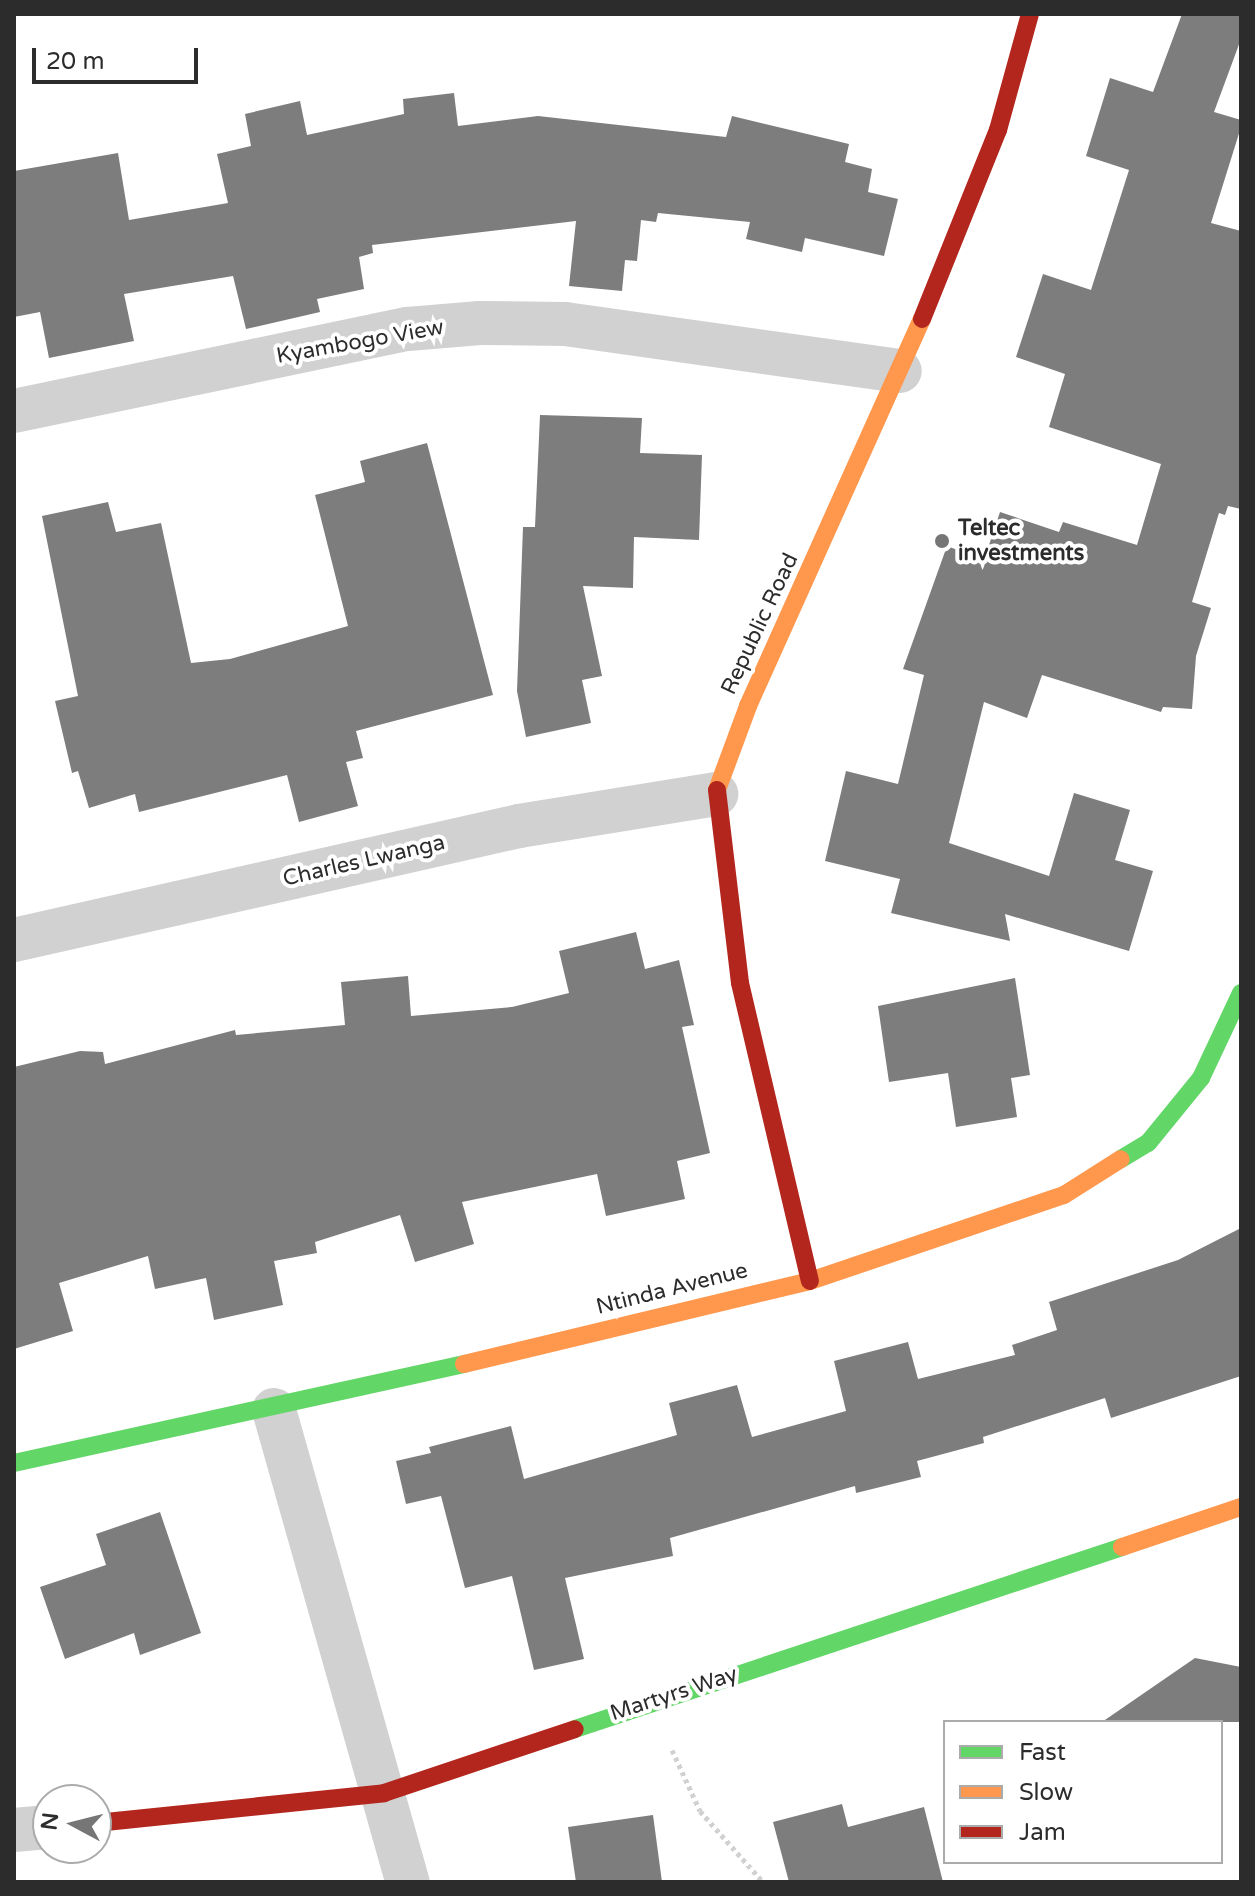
<!DOCTYPE html>
<html>
<head>
<meta charset="utf-8">
<style>
  body { margin:0 }
  #map { position:relative; width:1255px; height:1896px; overflow:hidden; background:#fff; font-family:"Varela Round",sans-serif }
  div>[style] { position:absolute }
  .building>* { inset:0; background:#7d7d7d }
  .path>* { height:5px; margin-top:-2.5px; transform-origin:0; background:repeating-linear-gradient(90deg,#d1d1d1 0 4px,transparent 0 8px) }
  .street>* { height:44px; margin:-22px; padding:0 22px; transform-origin:22px; border-radius:22px; background:#d1d1d1 }
  .fast>* { height:18px; margin:-9px; padding:0 9px; transform-origin:9px; border-radius:9px; background:#63d668 }
  .slow>* { height:18px; margin:-9px; padding:0 9px; transform-origin:9px; border-radius:9px; background:#ff974d }
  .jam>* { height:18px; margin:-9px; padding:0 9px; transform-origin:9px; border-radius:9px; background:#b3261e }
  .dots>* { width:22px; height:22px; translate:-50% -50%; box-sizing:border-box; border:4px solid #fff; border-radius:50% }
  span { translate:-50% -50%; white-space:nowrap; text-align:center; line-height:1.15; -webkit-text-stroke:8px #fff; paint-order:stroke }
  .street-label { font-size:22px; color:#2c2c2c }
  .poi-label { font-size:22px; color:#2c2c2c; font-weight:700 }
  .left { translate:0 -50%; text-align:left }
  .frame { position:absolute; inset:0; border:16px solid #2c2c2c; pointer-events:none }
  .legend { position:absolute; left:943px; top:1720px; width:280px; height:144px; box-sizing:border-box; background:#fff; border:2px solid #ababab; margin:0; padding:10px 14px; list-style:none; font-size:24px; color:#2c2c2c }
  .legend li { display:flex; align-items:center; gap:16px; height:40px }
  .legend b { width:40px; border:2px solid #ababab }
  .north { position:absolute; left:32px; top:1784px; width:80px; height:80px; box-sizing:border-box; background:#fff; border:2px solid #ababab; border-radius:50%; rotate:277deg; font-size:22px; font-weight:700; line-height:32px; text-align:center; color:#2c2c2c }
  .north::after { content:''; display:block; margin:auto; width:28px; height:36px; background:#767676; clip-path:polygon(50% 0,100% 100%,50% 72%,0 100%) }
  .scale { position:absolute; left:32px; top:48px; width:166px; height:36px; box-sizing:border-box; border:4px solid #2c2c2c; border-top:0; padding-left:10px; font-size:24px; line-height:28px; white-space:nowrap; color:#2c2c2c; -webkit-text-stroke:6px #fff; paint-order:stroke }
</style>
</head>
<body>
<div id="map">
  <div class="building">
    <i style="clip-path:polygon(1182px 14px,1241px 14px,1241px 39px,1214px 112px,1241px 120px,1241px 127px,1211px 223px,1241px 231px,1241px 509px,1228px 506px,1225px 515px,1219px 513px,1192px 602px,1211px 608px,1196px 656px,1192px 709px,1163px 707px,1161px 712px,1042px 675px,1027px 718px,984px 702px,949px 843px,1049px 876px,1074px 793px,1130px 810px,1115px 860px,1153px 871px,1129px 951px,1005px 914px,1010px 941px,891px 913px,900px 879px,825px 861px,846px 771px,898px 784px,924px 675px,903px 669px,947px 546px,984px 560px,1000px 512px,1059px 532px,1063px 522px,1137px 545px,1161px 464px,1049px 427px,1065px 374px,1016px 357px,1043px 274px,1091px 290px,1129px 170px,1086px 156px,1110px 78px,1153px 92px)"></i>
    <i style="clip-path:polygon(454px 93px,458px 126px,538px 116px,726px 137px,732px 116px,849px 144px,845px 162px,872px 169px,868px 192px,898px 199px,884px 256px,805px 238px,802px 252px,746px 239px,750px 222px,658px 213px,656px 222px,641px 220px,637px 261px,625px 260px,622px 291px,569px 286px,576px 221px,372px 245px,373px 253px,359px 257px,364px 289px,317px 299px,320px 312px,246px 329px,233px 276px,124px 294px,134px 341px,49px 358px,40px 312px,14px 317px,14px 171px,118px 153px,129px 220px,228px 203px,217px 154px,251px 146px,245px 114px,300px 101px,307px 135px,404px 114px,403px 99px)"></i>
    <i style="clip-path:polygon(540px 415px,642px 418px,640px 453px,702px 455px,699px 540px,634px 537px,633px 588px,583px 586px,602px 676px,582px 680px,591px 723px,526px 737px,517px 691px,523px 527px,535px 527px)"></i>
    <i style="clip-path:polygon(427px 443px,493px 695px,356px 731px,363px 758px,346px 762px,358px 806px,299px 822px,287px 775px,139px 812px,135px 794px,89px 808px,78px 771px,72px 773px,55px 701px,78px 696px,42px 516px,108px 502px,116px 532px,161px 523px,191px 663px,230px 659px,348px 626px,315px 495px,365px 482px,360px 461px)"></i>
    <i style="clip-path:polygon(636px 932px,645px 969px,679px 960px,694px 1025px,682px 1027px,710px 1153px,677px 1161px,685px 1199px,606px 1216px,597px 1174px,462px 1202px,474px 1244px,415px 1262px,400px 1215px,315px 1242px,317px 1253px,274px 1261px,283px 1305px,214px 1320px,206px 1278px,155px 1289px,148px 1256px,59px 1283px,73px 1331px,14px 1349px,14px 1067px,80px 1051px,103px 1052px,105px 1064px,235px 1030px,236px 1035px,345px 1025px,341px 982px,408px 976px,411px 1016px,512px 1007px,569px 993px,559px 951px)"></i>
    <i style="clip-path:polygon(1015px 978px,1030px 1075px,1011px 1078px,1017px 1117px,956px 1127px,948px 1073px,889px 1082px,878px 1006px)"></i>
    <i style="clip-path:polygon(1241px 1228px,1241px 1376px,1111px 1418px,1105px 1398px,983px 1437px,984px 1443px,917px 1461px,921px 1477px,856px 1493px,855px 1486px,670px 1538px,673px 1556px,565px 1578px,584px 1659px,534px 1670px,512px 1576px,465px 1588px,441px 1496px,406px 1504px,396px 1461px,431px 1453px,429px 1447px,511px 1426px,524px 1479px,677px 1435px,669px 1403px,737px 1385px,752px 1437px,846px 1411px,834px 1361px,908px 1342px,918px 1379px,1015px 1355px,1012px 1345px,1057px 1330px,1049px 1302px,1178px 1260px)"></i>
    <i style="clip-path:polygon(160px 1512px,201px 1633px,140px 1655px,134px 1633px,65px 1659px,40px 1587px,106px 1565px,96px 1534px)"></i>
    <i style="clip-path:polygon(1195px 1658px,1241px 1667px,1241px 1722px,1102px 1722px)"></i>
    <i style="clip-path:polygon(842px 1804px,848px 1827px,924px 1807px,943px 1882px,789px 1882px,773px 1822px)"></i>
    <i style="clip-path:polygon(653px 1815px,662px 1882px,576px 1882px,568px 1827px)"></i>
  </div>
  <div class="path">
    <i style="left:672px;top:1750px;width:67px;rotate:65.3deg"></i>
    <i style="left:700px;top:1811px;width:95px;rotate:48.4deg"></i>
  </div>
  <div class="street">
    <i style="left:14px;top:411px;width:402px;rotate:-11.8deg"></i>
    <i style="left:408px;top:329px;width:72px;rotate:-4.8deg"></i>
    <i style="left:480px;top:323px;width:85px;rotate:0.7deg"></i>
    <i style="left:565px;top:324px;width:338px;rotate:8deg"></i>
    <i style="left:14px;top:940px;width:518px;rotate:-12.72deg"></i>
    <i style="left:519px;top:826px;width:200px;rotate:-9.2deg"></i>
    <i style="left:274px;top:1410px;width:491px;rotate:74.2deg"></i>
    <i style="left:14px;top:1830px;width:34px;rotate:-5deg"></i>
  </div>
  <div class="fast">
    <i style="left:1121px;top:1159px;width:31px;rotate:-31deg"></i>
    <i style="left:1148px;top:1143px;width:84px;rotate:-50.8deg"></i>
    <i style="left:1201px;top:1078px;width:94px;rotate:-64.8deg"></i>
    <i style="left:14px;top:1463px;width:461px;rotate:-12.4deg"></i>
    <i style="left:575px;top:1729px;width:576px;rotate:-18.4deg"></i>
  </div>
  <div class="slow">
    <i style="left:717px;top:790px;width:90px;rotate:-69.7deg"></i>
    <i style="left:748px;top:706px;width:424px;rotate:-65.8deg"></i>
    <i style="left:464px;top:1364px;width:356px;rotate:-13.5deg"></i>
    <i style="left:810px;top:1281px;width:268px;rotate:-18.7deg"></i>
    <i style="left:1064px;top:1195px;width:67px;rotate:-32.3deg"></i>
    <i style="left:1122px;top:1547px;width:126px;rotate:-18.6deg"></i>
  </div>
  <div class="jam">
    <i style="left:922px;top:319px;width:204px;rotate:-68.1deg"></i>
    <i style="left:998px;top:130px;width:120px;rotate:-74.6deg"></i>
    <i style="left:717px;top:790px;width:194px;rotate:83.2deg"></i>
    <i style="left:740px;top:983px;width:306px;rotate:76.8deg"></i>
    <i style="left:96px;top:1823px;width:290px;rotate:-5.9deg"></i>
    <i style="left:384px;top:1793px;width:201px;rotate:-18.5deg"></i>
  </div>
  <div class="dots">
    <i style="left:942px;top:541px;background:#767676"></i>
  </div>
  <div class="street-label">
    <span style="left:360px;top:342px;rotate:-10deg">Kyambogo View</span>
    <span style="left:760px;top:624px;rotate:-65deg">Republic Road</span>
    <span style="left:364px;top:861px;rotate:-13deg">Charles Lwanga</span>
    <span style="left:672px;top:1289px;rotate:-14deg">Ntinda Avenue</span>
    <span style="left:674px;top:1694px;rotate:-18deg">Martyrs Way</span>
  </div>
  <div class="poi-label">
    <span class="left" style="left:958px;top:541px">Teltec<br>investments</span>
  </div>
  <div class="frame"></div>
  <ul class="legend">
  <li><b style="height:10px;background:#63d668"></b>Fast</li>
  <li><b style="height:10px;background:#ff974d"></b>Slow</li>
  <li><b style="height:10px;background:#b3261e"></b>Jam</li>
  </ul>
  <div class="north">N</div>
  <div class="scale">20 m</div>
</div>
</body>
</html>
